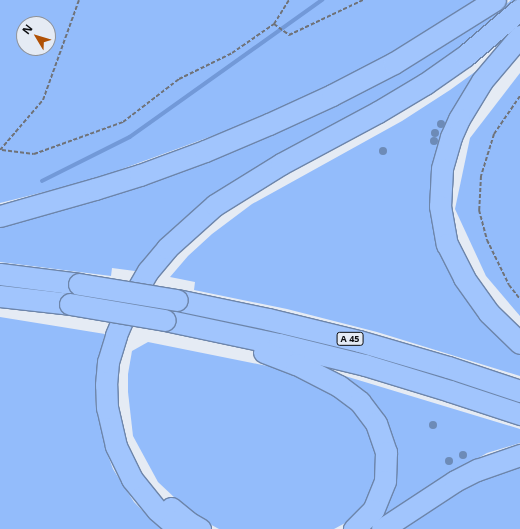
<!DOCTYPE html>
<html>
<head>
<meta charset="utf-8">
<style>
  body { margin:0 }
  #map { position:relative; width:520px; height:529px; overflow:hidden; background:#e5ebf4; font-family:"Open Sans",sans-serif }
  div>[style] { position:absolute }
  .green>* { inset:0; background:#93bcfb }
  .stream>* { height:3.5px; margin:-1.75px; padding:0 1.75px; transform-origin:1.75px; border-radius:1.75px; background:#7299d8 }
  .path>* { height:2px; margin-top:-1px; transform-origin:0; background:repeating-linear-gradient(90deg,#6f7278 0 4px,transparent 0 6px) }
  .roads { filter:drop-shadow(1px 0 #6d85aa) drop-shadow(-1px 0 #6d85aa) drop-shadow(0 1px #6d85aa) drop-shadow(0 -1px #6d85aa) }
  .motorway>* { height:21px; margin:-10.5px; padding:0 10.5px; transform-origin:10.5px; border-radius:10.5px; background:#a1c5fd }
  .bridges { filter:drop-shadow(1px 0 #6d85aa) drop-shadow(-1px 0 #6d85aa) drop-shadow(0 1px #6d85aa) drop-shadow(0 -1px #6d85aa) }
  .motorway-bridge>* { height:21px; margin:-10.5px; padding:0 10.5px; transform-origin:10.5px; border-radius:10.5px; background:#a1c5fd }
  .trees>* { width:8px; height:8px; margin:-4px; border-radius:50%; background:#6d8bb7 }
  span { translate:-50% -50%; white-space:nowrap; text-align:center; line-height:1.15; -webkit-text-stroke:3px #e5ebf4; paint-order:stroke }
  .shield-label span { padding:1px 3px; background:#e5ebf4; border:1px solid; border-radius:3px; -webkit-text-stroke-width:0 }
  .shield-label { font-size:9px; color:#0c0d10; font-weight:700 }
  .north { position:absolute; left:16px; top:16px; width:40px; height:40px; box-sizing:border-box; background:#e5ebf4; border:1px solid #8e9299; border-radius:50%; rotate:308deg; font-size:11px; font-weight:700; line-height:16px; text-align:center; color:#0c0d10 }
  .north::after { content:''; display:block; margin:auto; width:14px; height:18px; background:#b05105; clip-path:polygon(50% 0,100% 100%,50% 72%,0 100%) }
</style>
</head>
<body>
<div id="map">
  <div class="green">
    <i style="clip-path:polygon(evenodd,0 0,476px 0,440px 24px,333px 86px,234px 128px,92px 180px,0 203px,0 0,24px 24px,48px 24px,48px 48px,24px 48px,24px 24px)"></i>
    <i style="clip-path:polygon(511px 0,518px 0,440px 63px,184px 218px,165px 236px,135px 271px,112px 268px,111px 276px,0 262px,0 222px,97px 196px,503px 7px)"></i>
    <i style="clip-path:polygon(479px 69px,453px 121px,442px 235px,520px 347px,520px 376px,377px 332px,287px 309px,194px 290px,195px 282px,170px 277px,188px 256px,212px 234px,252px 204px,402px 121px,450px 90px)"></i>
    <i style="clip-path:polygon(520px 73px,520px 316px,486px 276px,455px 209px,470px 138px)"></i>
    <i style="clip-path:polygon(0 317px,105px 334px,98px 360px,95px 385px,96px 409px,106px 450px,113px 469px,134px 502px,161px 529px,0 529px)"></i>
    <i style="clip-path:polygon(148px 342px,277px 368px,310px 381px,353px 409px,373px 440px,377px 463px,376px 482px,370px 495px,359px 512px,347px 522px,334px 529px,219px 529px,193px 515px,158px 482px,133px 436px,128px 392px,128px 374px,132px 351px)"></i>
    <i style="clip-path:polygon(345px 376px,520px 429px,520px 443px,487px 453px,445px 477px,376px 523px,396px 466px,393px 439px,380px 411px)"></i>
    <i style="clip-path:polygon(520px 466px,520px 529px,401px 529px,461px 491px,482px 480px)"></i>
  </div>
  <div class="stream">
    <i style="left:42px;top:181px;width:98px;rotate:-26.6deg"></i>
    <i style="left:130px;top:137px;width:236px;rotate:-35.5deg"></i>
  </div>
  <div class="path">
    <i style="left:274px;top:24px;width:19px;rotate:36deg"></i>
    <i style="left:289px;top:35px;width:82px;rotate:-25.3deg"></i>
    <i style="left:520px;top:96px;width:46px;rotate:124.4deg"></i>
    <i style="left:494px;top:134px;width:44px;rotate:107.2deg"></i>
    <i style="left:481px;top:176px;width:34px;rotate:93deg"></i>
    <i style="left:479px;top:210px;width:31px;rotate:75deg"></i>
    <i style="left:487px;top:240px;width:50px;rotate:63.9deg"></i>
    <i style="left:509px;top:285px;width:18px;rotate:52deg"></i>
    <i style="left:0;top:150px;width:66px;rotate:-49.3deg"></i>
    <i style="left:43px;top:100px;width:106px;rotate:-70.2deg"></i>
    <i style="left:2px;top:150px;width:32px;rotate:7deg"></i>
    <i style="left:34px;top:154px;width:95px;rotate:-19.8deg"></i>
    <i style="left:123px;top:122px;width:71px;rotate:-37.5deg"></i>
    <i style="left:179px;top:79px;width:59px;rotate:-26.1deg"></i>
    <i style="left:232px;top:53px;width:51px;rotate:-34.6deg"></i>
    <i style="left:274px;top:24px;width:28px;rotate:-58deg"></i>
  </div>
  <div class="roads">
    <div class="motorway">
      <i style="left:520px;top:36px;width:59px;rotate:130.2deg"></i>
      <i style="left:482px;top:81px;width:44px;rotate:121.2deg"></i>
      <i style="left:459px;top:119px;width:20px;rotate:114deg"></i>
      <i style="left:451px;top:137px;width:33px;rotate:106deg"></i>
      <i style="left:442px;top:169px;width:37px;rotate:93deg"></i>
      <i style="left:440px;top:206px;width:39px;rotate:80deg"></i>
      <i style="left:447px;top:244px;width:38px;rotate:63deg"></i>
      <i style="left:464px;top:278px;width:43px;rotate:54.5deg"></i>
      <i style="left:489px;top:313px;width:43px;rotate:44.1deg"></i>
      <i style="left:0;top:216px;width:99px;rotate:-15.9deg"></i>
      <i style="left:95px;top:189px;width:47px;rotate:-17.3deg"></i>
      <i style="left:140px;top:175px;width:69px;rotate:-20.3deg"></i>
      <i style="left:205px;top:151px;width:69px;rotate:-22.9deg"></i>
      <i style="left:269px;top:124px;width:69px;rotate:-24.7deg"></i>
      <i style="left:332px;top:95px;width:70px;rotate:-27.3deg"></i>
      <i style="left:394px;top:63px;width:119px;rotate:-32deg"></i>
      <i style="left:0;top:274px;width:80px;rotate:7.2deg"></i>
      <i style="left:0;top:296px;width:70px;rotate:6.5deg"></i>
      <i style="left:177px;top:300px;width:93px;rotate:11.8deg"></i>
      <i style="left:268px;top:319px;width:94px;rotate:13.6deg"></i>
      <i style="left:359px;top:341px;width:93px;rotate:16.3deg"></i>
      <i style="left:448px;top:367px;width:76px;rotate:18.4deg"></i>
      <i style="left:165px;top:320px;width:116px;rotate:11.9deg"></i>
      <i style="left:279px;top:344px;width:89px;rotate:13.7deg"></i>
      <i style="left:365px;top:365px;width:89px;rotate:17deg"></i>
      <i style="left:450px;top:391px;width:74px;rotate:18.2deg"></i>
      <i style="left:264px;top:352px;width:34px;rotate:21deg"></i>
      <i style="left:296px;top:364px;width:48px;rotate:27.1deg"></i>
      <i style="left:339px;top:386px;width:26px;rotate:37deg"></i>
      <i style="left:360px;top:402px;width:26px;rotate:53deg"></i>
      <i style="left:376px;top:423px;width:31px;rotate:71deg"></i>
      <i style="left:386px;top:452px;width:29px;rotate:92deg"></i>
      <i style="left:385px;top:481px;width:31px;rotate:112deg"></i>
      <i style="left:373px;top:510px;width:27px;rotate:135deg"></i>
      <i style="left:171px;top:508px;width:22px;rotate:39deg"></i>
      <i style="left:188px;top:522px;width:14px;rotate:30deg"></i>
      <i style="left:179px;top:529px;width:29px;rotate:-139deg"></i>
      <i style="left:157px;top:510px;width:40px;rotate:-129deg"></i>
      <i style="left:132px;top:479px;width:37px;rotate:-116deg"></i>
      <i style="left:116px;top:446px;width:39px;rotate:-103deg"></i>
      <i style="left:107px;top:408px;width:23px;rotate:-92deg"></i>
      <i style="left:106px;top:385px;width:23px;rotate:-85deg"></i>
      <i style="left:108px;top:362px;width:28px;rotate:-73deg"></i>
      <i style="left:116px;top:335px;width:36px;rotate:-67deg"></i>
      <i style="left:130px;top:302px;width:36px;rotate:-60deg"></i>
      <i style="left:148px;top:271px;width:30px;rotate:-50deg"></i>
      <i style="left:167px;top:248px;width:64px;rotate:-41.9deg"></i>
      <i style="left:215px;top:205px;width:78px;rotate:-31.8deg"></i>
      <i style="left:281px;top:164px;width:110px;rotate:-28.2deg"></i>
      <i style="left:378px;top:112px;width:55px;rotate:-30.8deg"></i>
      <i style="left:425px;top:84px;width:49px;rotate:-35deg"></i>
      <i style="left:465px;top:56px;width:72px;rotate:-40.5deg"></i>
      <i style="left:382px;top:529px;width:87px;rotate:-33.3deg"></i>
      <i style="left:455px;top:481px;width:25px;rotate:-27deg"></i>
      <i style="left:477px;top:470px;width:46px;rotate:-19.2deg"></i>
    </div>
  </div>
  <div class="bridges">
    <div class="motorway-bridge">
      <i style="left:79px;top:284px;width:99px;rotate:9.3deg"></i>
      <i style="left:70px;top:304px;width:96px;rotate:9.6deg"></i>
    </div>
  </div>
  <div class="trees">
    <i style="left:441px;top:124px"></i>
    <i style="left:435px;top:133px"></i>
    <i style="left:434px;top:141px"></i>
    <i style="left:383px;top:151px"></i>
    <i style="left:433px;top:425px"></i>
    <i style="left:463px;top:455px"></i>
    <i style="left:449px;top:461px"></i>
  </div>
  <div class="shield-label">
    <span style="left:350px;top:339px">A 45</span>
  </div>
  <div class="north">N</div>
</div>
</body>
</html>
